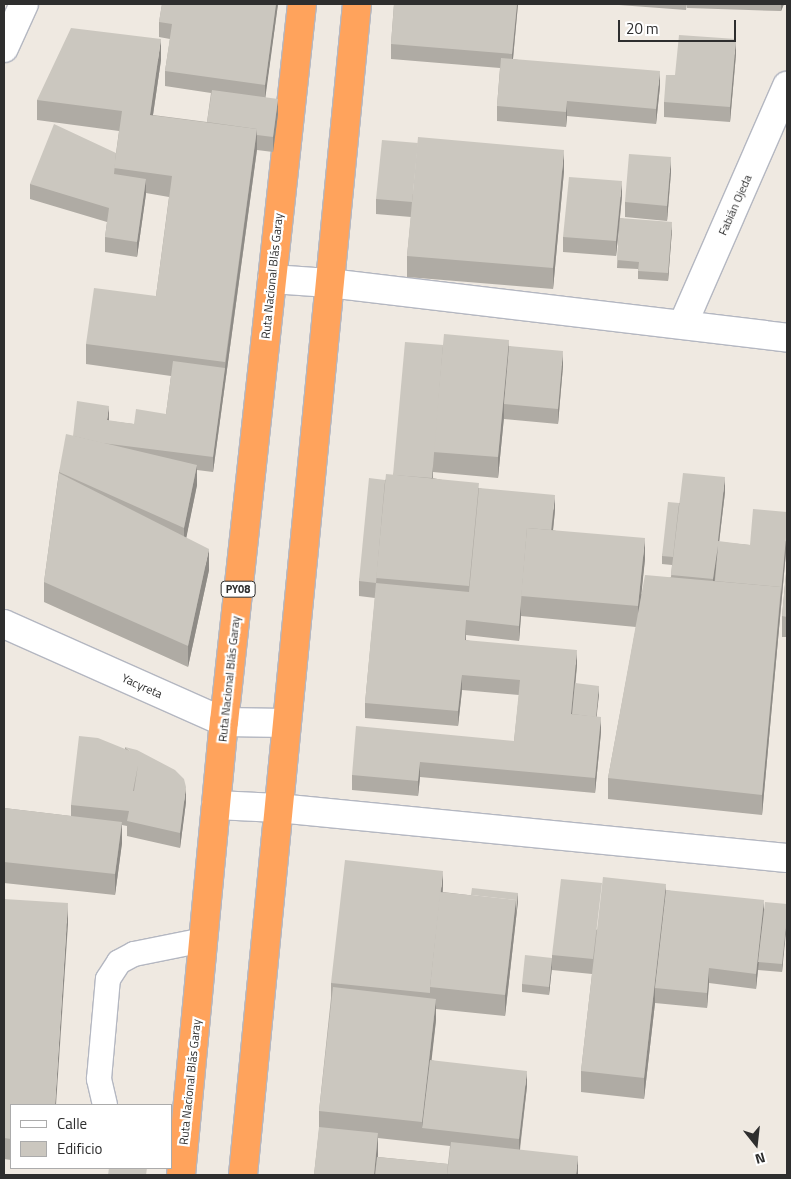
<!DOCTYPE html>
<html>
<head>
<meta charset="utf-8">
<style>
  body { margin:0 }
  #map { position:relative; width:791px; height:1179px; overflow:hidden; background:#efe9e1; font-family:"Titillium Web",sans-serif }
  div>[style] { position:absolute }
  .roads { filter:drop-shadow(1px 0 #b4b7c1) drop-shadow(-1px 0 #b4b7c1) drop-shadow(0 1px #b4b7c1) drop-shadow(0 -1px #b4b7c1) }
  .lane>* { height:24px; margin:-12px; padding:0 12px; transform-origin:12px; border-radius:12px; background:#fff }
  .street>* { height:28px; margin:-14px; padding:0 14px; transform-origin:14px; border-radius:14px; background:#fff }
  .highway>* { height:28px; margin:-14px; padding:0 14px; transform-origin:14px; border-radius:14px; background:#ffa35c }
  .wall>* { inset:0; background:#afaba4 }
  .shaded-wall>* { inset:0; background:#8e8b86 }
  .building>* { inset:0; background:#cbc7bf }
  span { translate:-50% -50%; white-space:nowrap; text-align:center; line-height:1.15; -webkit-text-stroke:4.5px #fff; paint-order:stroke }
  .shield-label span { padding:1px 4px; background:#fff; border:1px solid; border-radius:4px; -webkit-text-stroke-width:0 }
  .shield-label { font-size:11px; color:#2e2e2e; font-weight:700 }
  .street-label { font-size:12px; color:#2e2e2e }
  .frame { position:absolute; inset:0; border:5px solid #2e2e2e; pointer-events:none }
  .legend { position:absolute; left:10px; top:1104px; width:162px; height:65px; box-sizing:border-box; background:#fff; border:1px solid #ababab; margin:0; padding:6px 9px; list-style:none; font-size:15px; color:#2e2e2e }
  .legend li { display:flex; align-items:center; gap:10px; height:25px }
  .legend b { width:25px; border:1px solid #ababab }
  .north { position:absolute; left:731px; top:1119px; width:50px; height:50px; -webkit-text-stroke:4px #fff; paint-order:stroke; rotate:164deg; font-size:14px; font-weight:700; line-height:20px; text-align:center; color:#2e2e2e }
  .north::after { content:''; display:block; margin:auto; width:18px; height:22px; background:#2e2e2e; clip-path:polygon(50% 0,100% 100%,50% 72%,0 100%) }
  .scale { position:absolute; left:618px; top:20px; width:118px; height:22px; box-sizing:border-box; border:2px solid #2e2e2e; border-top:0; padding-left:6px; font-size:15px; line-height:18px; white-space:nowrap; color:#2e2e2e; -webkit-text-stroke:4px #fff; paint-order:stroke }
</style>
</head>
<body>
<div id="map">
  <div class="roads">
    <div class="lane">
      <i style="left:105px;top:1105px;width:27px;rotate:-103deg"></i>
      <i style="left:99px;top:1079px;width:100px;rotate:-84.9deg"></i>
      <i style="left:108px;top:979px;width:20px;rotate:-57deg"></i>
      <i style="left:119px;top:962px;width:17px;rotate:-28deg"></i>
      <i style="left:134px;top:954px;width:71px;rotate:-11.3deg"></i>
    </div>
    <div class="street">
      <i style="left:4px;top:48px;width:48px;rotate:-65.6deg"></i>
      <i style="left:272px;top:279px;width:57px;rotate:4deg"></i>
      <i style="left:329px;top:283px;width:461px;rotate:6.8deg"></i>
      <i style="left:683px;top:324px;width:260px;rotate:-66.4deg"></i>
      <i style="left:4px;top:624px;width:241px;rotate:24deg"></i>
      <i style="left:224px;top:722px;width:62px;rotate:0.9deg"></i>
      <i style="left:216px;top:805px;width:62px;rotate:2.8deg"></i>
      <i style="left:278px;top:808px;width:511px;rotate:5.61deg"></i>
    </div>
    <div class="highway">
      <i style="left:181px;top:1175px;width:455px;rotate:-84.6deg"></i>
      <i style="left:224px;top:722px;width:722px;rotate:-83.8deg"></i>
      <i style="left:243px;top:1175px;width:1177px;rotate:-84.44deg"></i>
    </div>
  </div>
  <div class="wall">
    <i style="clip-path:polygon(162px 4px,278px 4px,265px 97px,278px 114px,273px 152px,257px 150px,213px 472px,197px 470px,197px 485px,186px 538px,209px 570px,188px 667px,44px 602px,44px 582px,59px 472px,73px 436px,109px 421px,134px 424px,166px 414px,171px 376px,86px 364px,86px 344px,156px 296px,169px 197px,146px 193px,137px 257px,105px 252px,105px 237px,107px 222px,30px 199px,30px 184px,116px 153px,119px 131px,37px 120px,37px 100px,161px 60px,153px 115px,207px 122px,211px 93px,165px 86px,165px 71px,170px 39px,159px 37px,159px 22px)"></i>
    <i style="clip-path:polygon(394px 4px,518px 4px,513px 59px,660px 86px,656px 124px,567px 116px,566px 127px,497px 121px,497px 106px,500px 68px,391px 59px,391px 44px)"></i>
    <i style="clip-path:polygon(619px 4px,784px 4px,781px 11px,687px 8px,687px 4px,686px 10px,619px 5px)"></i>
    <i style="clip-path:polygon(736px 54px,730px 122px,664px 117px,664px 102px,675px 75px)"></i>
    <i style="clip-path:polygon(564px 171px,553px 289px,407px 277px,407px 256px,411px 217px,376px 214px,376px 199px)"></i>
    <i style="clip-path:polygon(671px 172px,667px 221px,625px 217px,625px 202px)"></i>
    <i style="clip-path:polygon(622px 196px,620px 218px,672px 230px,668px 281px,638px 279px,638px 269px,617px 268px,619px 227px,616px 256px,563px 252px,563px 237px)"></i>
    <i style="clip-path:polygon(443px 345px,509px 346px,563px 366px,558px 424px,504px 419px,504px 417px,498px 478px,433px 472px,433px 478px,479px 488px,555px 510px,553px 530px,645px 559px,641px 594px,671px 577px,672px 565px,662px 564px,662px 556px,679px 503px,725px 492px,719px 542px,750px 545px,787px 541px,762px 815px,608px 799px,608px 778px,636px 627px,521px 616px,519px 641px,466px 635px,466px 640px,577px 665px,575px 683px,599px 694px,596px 717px,601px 732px,595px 793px,420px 777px,418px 796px,352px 790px,352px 775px,514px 741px,519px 695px,462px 690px,458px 726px,365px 718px,365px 703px,375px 598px,359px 596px,359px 581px,385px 480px,393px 475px)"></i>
    <i style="clip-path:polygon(787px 563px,787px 637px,782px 637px,782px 616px)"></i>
    <i style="clip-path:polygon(125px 747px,186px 802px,180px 848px,127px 836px,127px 826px,122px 825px,122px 843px,115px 895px,4px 883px,4px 808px,71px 816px,71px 805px,125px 749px)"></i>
    <i style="clip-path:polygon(evenodd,443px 886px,443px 892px,518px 901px,505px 1016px,436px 1009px,436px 1020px,431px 1060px,527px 1086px,520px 1150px,578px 1175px,314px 1175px,319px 1130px,319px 1111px,331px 998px,331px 983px,443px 886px,378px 1138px,450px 1146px,448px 1164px,378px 1157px,378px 1138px)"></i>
    <i style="clip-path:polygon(666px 890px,764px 909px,787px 904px,782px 972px,758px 970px,758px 967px,756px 989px,709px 983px,707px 1008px,655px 1003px,644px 1099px,581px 1092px,581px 1071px,592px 974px,552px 970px,552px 967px,549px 995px,522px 992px,522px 984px,552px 958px,552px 955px)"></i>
    <i style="clip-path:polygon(4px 899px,68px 924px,11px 1105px,11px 1160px,4px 1159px)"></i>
  </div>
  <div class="shaded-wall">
    <i style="clip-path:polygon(276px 4px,278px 4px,265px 100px,265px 85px)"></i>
    <i style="clip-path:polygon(517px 4px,518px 4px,512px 69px,512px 54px)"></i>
    <i style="clip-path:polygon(781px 4px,784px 4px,781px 11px)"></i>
    <i style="clip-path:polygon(161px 39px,161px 60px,150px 135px,150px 115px)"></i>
    <i style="clip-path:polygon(736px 39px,736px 54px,730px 122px,730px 107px)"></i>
    <i style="clip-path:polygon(660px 71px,660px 86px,656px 124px,656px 109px)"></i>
    <i style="clip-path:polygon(278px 99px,278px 114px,273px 152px,273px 137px)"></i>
    <i style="clip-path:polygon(567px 101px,567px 116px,566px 127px,566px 112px)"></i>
    <i style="clip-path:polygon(257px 129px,257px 149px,213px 472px,213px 457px)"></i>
    <i style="clip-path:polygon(564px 150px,564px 171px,553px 289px,553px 268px)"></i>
    <i style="clip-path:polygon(671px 157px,671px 172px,667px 221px,667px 206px)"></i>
    <i style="clip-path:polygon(146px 179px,146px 194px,137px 257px,137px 242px)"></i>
    <i style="clip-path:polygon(622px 181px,622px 196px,616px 256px,616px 241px)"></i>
    <i style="clip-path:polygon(672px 222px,672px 230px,668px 281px,668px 273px)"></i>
    <i style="clip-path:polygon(509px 340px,509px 361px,504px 404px,504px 417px,498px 478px,498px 457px)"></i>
    <i style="clip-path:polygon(563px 351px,563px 366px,558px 424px,558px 409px)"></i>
    <i style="clip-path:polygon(109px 406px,109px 421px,107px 420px)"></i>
    <i style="clip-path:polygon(433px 459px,433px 472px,431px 499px,431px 484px)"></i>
    <i style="clip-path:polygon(197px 465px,197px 485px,184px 549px,184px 528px)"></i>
    <i style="clip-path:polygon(725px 477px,725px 492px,713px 594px,713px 579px)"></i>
    <i style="clip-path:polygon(555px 495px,555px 510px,551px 550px,551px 535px)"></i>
    <i style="clip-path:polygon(787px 526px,787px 541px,762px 815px,762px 795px)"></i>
    <i style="clip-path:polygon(645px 538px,645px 559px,638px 627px,638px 606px)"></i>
    <i style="clip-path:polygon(209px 549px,209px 570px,188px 667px,188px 646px)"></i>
    <i style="clip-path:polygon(521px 601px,521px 616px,519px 641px,519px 626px)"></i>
    <i style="clip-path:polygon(466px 620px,466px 635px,465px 655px,465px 640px)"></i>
    <i style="clip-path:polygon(577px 650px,577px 665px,572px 722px,571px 714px)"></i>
    <i style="clip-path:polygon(462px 675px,462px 690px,458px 726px,458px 711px)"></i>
    <i style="clip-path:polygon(599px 686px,599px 694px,595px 732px,595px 724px)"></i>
    <i style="clip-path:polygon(601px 717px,601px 732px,595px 793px,595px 778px)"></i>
    <i style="clip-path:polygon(420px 762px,420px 777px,418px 796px,418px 781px)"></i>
    <i style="clip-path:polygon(186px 787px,186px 802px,180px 848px,180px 833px)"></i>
    <i style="clip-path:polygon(122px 822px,122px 843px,115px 895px,115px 874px)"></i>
    <i style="clip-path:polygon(443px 871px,443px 886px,432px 988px)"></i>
    <i style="clip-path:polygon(666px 884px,666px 905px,655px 988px,655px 1003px,644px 1099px,644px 1078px)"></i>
    <i style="clip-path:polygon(518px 893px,518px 901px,505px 1016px,505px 995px,516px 900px)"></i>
    <i style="clip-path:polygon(764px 900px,764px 915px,756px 989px,756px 974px)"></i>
    <i style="clip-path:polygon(68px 903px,68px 924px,56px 1105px,55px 1105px)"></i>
    <i style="clip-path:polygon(787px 914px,787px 922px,782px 972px,782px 964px)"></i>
    <i style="clip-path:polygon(552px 959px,552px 967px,549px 995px,549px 987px)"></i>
    <i style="clip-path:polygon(709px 968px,709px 983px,707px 1008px,707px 993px)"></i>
    <i style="clip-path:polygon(436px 999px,436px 1020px,424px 1128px,422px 1128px,422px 1122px)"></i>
    <i style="clip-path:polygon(527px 1071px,527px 1086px,519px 1154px,519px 1139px)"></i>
    <i style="clip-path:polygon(378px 1133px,378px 1154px,376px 1175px,374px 1175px)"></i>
    <i style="clip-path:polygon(578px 1156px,578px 1175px,576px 1175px)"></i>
  </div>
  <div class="building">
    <i style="clip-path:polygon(162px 4px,276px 4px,265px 85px,165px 71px,172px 24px,159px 22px)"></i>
    <i style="clip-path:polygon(394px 4px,517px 4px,512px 54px,391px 44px)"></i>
    <i style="clip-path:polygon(71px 28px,161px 39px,150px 115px,257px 129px,225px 362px,86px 344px,94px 288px,156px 296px,172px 176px,114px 168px,122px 111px,37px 100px)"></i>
    <i style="clip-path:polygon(679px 35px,736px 39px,730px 107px,664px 102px,666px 75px,675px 75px)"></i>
    <i style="clip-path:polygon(501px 58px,660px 71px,656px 109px,567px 101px,566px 112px,497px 106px)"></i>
    <i style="clip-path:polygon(212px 90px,278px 99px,273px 137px,257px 135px,257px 129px,207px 122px)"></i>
    <i style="clip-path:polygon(54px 124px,116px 153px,114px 174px,146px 179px,137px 242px,105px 237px,109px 208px,30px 184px)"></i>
    <i style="clip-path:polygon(418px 137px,564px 150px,553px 268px,407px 256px)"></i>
    <i style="clip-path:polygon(382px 140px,418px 143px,412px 202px,376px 199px)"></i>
    <i style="clip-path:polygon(629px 154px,671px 157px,667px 206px,625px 202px)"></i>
    <i style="clip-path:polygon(569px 177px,622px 181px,616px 241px,563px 237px)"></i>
    <i style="clip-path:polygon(620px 218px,672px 222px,668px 273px,638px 271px,639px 262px,617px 260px)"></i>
    <i style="clip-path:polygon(444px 334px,509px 340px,498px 457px,433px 452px)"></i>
    <i style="clip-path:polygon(405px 342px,443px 345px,432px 478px,393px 475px)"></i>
    <i style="clip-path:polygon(509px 346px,563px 351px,558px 409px,504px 404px)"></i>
    <i style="clip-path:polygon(173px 361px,225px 368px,213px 457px,102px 443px,73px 436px,77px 401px,109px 406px,107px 420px,134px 424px,136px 409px,166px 414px)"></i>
    <i style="clip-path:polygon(66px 434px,197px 465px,184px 528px,59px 472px)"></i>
    <i style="clip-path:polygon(59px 473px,209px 549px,188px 646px,44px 582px)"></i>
    <i style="clip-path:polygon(683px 473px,725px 477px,718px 541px,750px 545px,753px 509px,787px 512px,787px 526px,781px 593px,781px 587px,715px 581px,718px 546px,713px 579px,671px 575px)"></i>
    <i style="clip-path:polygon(386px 474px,479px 483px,469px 586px,376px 578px)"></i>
    <i style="clip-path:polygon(369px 478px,385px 480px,376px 583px,359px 581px)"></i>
    <i style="clip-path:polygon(479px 488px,555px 495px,551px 530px,527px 528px,519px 626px,466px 620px,465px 640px,577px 650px,571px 714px,601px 717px,595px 778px,420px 762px,418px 781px,352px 775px,356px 726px,514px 741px,520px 680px,462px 675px,458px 711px,365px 703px,376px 583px,469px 592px)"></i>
    <i style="clip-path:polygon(668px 502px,679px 503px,673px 557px,662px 556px)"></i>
    <i style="clip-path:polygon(527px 528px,645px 538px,638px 606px,521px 596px)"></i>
    <i style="clip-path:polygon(787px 563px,787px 617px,782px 616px)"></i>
    <i style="clip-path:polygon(645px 575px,781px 587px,762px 795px,608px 778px)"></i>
    <i style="clip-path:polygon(575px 683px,599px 686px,596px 717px,572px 714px)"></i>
    <i style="clip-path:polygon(evenodd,79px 736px,98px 738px,130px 751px,125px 747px,137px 750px,175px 770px,184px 779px,186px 787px,180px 833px,127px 821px,129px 811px,71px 805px,79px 736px,138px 765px,134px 791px,133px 791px,138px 765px)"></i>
    <i style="clip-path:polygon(4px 808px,122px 822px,115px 874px,4px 862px)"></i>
    <i style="clip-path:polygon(345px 860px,443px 871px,430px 987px,430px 993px,331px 983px)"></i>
    <i style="clip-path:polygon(603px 877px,666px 884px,644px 1078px,581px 1071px)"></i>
    <i style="clip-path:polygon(561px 879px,602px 883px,593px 959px,552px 955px)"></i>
    <i style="clip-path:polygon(472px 888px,518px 893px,516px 913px,516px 900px,471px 895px)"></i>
    <i style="clip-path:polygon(666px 890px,764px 900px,756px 974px,709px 968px,707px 993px,655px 988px)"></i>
    <i style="clip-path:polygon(440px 892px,516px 900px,505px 995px,430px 987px)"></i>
    <i style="clip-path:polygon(4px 899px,68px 903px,55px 1105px,11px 1105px,11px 1139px,4px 1138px)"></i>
    <i style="clip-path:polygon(765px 902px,787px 904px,787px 914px,782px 964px,758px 962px)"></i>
    <i style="clip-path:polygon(525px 955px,552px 958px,549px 987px,522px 984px)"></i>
    <i style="clip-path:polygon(333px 987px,436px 999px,422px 1122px,319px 1111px)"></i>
    <i style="clip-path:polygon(430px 1060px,527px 1071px,519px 1139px,422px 1128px)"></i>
    <i style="clip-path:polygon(319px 1127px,378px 1133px,374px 1175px,314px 1175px)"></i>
    <i style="clip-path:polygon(451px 1142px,578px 1156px,576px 1175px,447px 1175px)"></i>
    <i style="clip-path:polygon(377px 1157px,448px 1164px,447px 1175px,375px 1175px)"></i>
    <i style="clip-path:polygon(109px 1168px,147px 1168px,146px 1175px,108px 1175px)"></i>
  </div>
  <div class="shield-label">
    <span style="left:238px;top:589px">PY08</span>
  </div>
  <div class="street-label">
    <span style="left:735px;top:205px;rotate:-66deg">Fabián Ojeda</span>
    <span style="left:272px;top:276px;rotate:-84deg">Ruta Nacional Blás Garay</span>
    <span style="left:229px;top:679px;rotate:-84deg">Ruta Nacional Blás Garay</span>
    <span style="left:142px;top:686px;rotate:24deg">Yacyreta</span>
    <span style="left:190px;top:1082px;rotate:-84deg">Ruta Nacional Blás Garay</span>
  </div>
  <div class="frame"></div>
  <ul class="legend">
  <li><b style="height:6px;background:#fff"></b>Calle</li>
  <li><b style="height:14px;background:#cbc7bf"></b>Edificio</li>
  </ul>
  <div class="north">N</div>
  <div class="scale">20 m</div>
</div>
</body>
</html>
